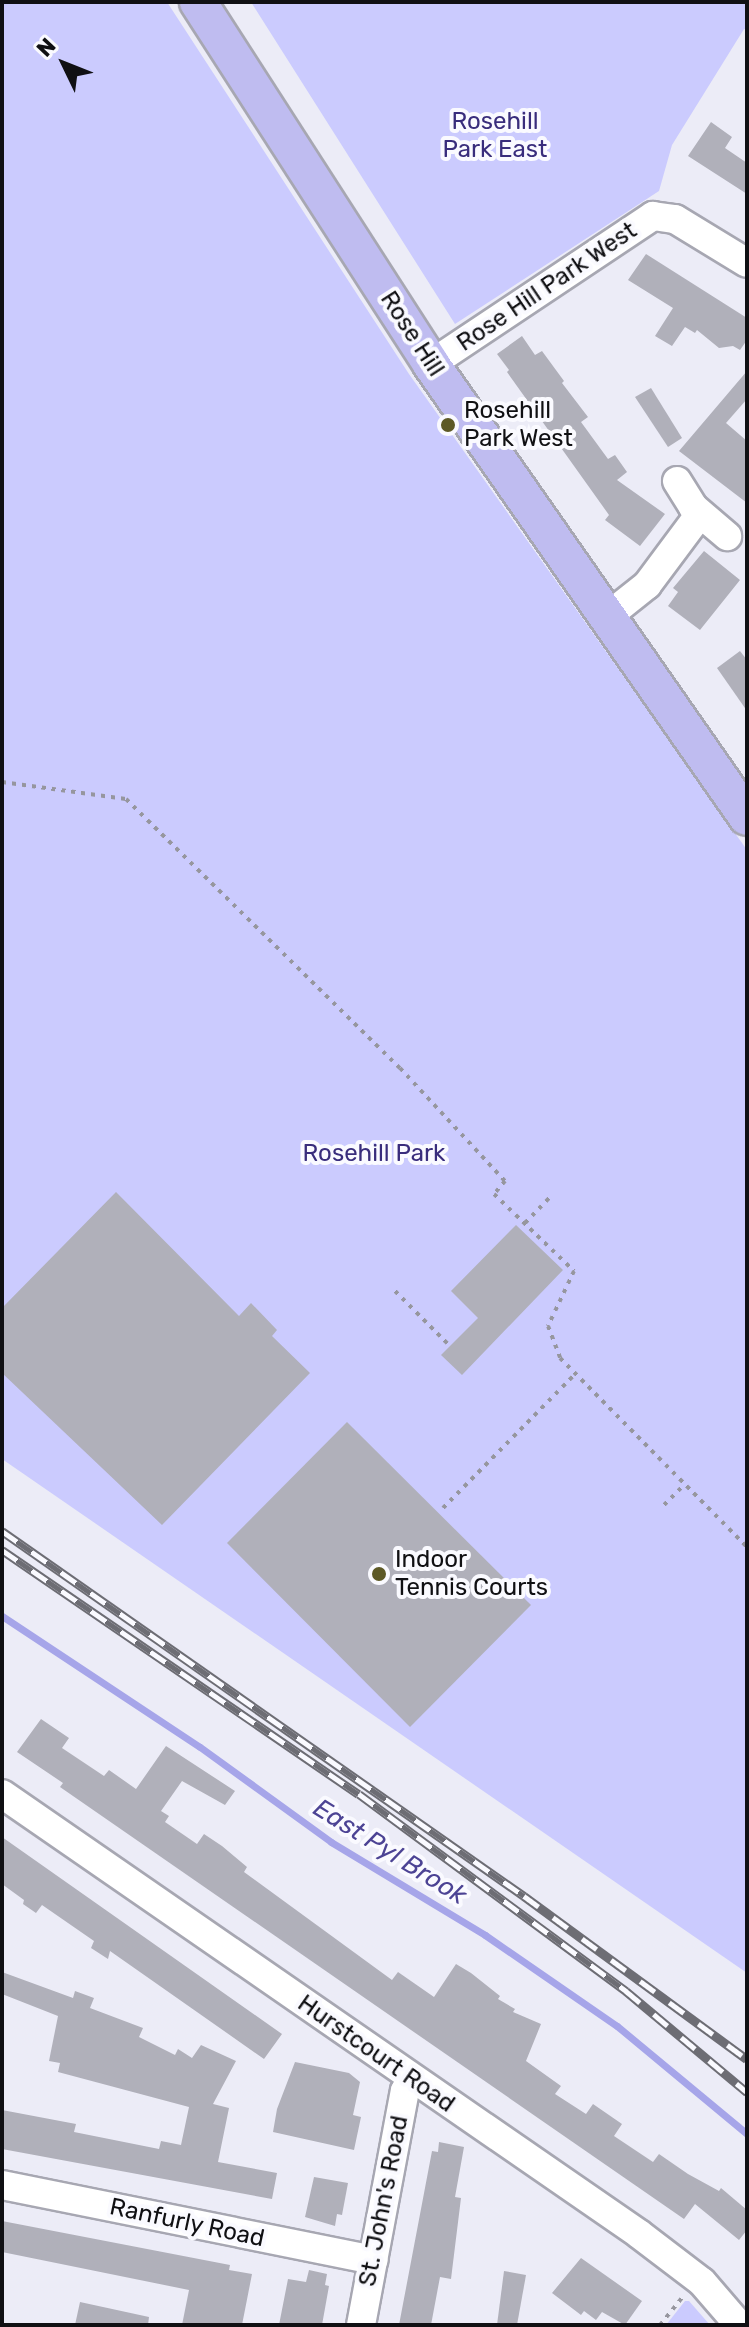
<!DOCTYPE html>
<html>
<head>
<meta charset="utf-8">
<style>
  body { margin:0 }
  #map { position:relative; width:749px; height:2327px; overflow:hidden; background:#ececf7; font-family:Rubik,sans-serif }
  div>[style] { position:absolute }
  .green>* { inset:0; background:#cbcbfe }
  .stream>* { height:7px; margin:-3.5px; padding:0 3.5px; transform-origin:3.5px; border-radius:3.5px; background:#a6a5e9 }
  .building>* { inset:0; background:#b0b0ba }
  .path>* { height:4px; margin-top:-2px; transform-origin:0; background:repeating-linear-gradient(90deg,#96969e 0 4px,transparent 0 10px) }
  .roads { filter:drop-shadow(2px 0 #a7a7b2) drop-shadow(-2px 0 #a7a7b2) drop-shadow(0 2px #a7a7b2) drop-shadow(0 -2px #a7a7b2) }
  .minor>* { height:28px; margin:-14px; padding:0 14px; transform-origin:14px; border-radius:14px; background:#fff }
  .major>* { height:36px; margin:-18px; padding:0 18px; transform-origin:18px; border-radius:18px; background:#bfbcf0 }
  .rail>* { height:9px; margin-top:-4.5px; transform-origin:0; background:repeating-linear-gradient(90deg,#fafaff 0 18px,#6d6d74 0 36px); box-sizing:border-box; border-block:2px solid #6d6d74 }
  .dots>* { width:22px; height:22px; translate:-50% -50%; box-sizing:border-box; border:4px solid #fafaff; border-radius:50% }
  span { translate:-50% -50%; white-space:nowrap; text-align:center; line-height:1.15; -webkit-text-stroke:8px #fafaff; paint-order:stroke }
  .park-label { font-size:24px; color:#392d7c }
  .street-label { font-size:24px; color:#101013 }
  .poi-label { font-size:24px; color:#101013 }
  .left { translate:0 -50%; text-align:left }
  .water-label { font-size:26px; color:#4c4394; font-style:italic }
  .frame { position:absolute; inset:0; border:4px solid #101013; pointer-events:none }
  .north { position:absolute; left:24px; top:24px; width:80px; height:80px; -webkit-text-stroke:6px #fafaff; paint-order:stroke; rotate:313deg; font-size:22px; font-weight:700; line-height:32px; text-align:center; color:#101013 }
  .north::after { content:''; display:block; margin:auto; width:28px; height:36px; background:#101013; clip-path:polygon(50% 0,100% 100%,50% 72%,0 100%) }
</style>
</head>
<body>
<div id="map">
  <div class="green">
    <i style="clip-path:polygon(2px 2px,167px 2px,409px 374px,747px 850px,747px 1973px,2px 1459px)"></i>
    <i style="clip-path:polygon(251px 2px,747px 2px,747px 30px,744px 29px,672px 145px,659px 191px,455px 324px)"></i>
    <i style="clip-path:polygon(685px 2301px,689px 2301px,710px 2325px,666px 2325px)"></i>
  </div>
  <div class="stream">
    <i style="left:2px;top:1616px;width:237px;rotate:33.5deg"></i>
    <i style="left:200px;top:1747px;width:162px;rotate:35.9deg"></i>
    <i style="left:331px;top:1842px;width:180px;rotate:31.1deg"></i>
    <i style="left:485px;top:1935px;width:160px;rotate:34.6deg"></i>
    <i style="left:617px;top:2026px;width:169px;rotate:39.7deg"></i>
  </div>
  <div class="building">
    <i style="clip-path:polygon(711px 122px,732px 137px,725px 148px,747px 163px,747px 194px,688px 156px)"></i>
    <i style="clip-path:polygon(646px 254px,747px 318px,747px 340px,740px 350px,733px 346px,719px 348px,697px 330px,695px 333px,685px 327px,672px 346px,655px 336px,673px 308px,628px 280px)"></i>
    <i style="clip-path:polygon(522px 336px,535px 355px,542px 351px,564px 381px,562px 383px,588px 417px,581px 422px,608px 459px,615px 455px,627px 472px,617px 480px,665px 514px,640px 546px,605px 520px,609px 515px,507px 372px,509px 370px,497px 354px)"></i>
    <i style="clip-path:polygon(747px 371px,747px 399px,726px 423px,747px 441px,747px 503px,679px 451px)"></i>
    <i style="clip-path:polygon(651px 388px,682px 438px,668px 447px,635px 397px)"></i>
    <i style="clip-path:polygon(704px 551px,740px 580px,700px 630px,668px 606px,678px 592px,673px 588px)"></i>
    <i style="clip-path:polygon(740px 651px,747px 660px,747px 711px,717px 668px)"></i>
    <i style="clip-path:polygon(116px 1192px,239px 1316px,251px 1303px,277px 1330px,272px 1336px,310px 1373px,162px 1525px,2px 1373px,2px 1308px)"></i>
    <i style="clip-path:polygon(516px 1225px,563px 1270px,462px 1375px,441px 1355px,478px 1318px,451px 1291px)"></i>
    <i style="clip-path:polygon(347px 1422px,531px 1605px,410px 1727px,227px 1543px)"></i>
    <i style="clip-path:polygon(41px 1719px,69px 1738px,62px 1748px,104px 1776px,109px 1770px,136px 1789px,166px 1746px,235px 1791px,225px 1805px,182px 1781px,161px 1811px,169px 1816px,165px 1822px,197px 1844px,204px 1834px,222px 1846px,247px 1867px,244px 1872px,392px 1980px,398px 1972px,434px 1997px,456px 1964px,471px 1973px,500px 1996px,498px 1999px,515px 2009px,513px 2012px,541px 2024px,526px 2061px,561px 2086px,555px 2094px,586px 2114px,593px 2104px,622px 2124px,614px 2136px,653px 2162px,659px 2154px,688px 2174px,719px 2191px,721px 2188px,747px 2210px,747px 2230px,739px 2240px,695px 2204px,684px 2219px,60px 1787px,63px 1783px,17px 1752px)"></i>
    <i style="clip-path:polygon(2px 1837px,282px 2034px,264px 2059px,110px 1951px,108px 1959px,91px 1948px,94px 1941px,42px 1905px,36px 1913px,23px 1904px,24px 1900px,2px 1884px)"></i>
    <i style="clip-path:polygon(2px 1972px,73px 1998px,75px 1991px,94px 1998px,90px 2008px,143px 2028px,139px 2037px,175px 2055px,178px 2049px,192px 2058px,201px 2045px,236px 2061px,213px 2104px,229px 2108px,218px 2162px,277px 2173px,272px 2199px,2px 2149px,2px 2110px,76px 2124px,74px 2132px,159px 2149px,161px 2141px,181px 2145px,189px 2107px,58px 2072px,60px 2063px,49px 2061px,58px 2016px,2px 1994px)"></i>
    <i style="clip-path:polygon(295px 2062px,349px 2073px,360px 2082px,353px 2115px,361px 2117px,354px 2150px,273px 2132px,277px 2109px)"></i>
    <i style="clip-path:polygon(439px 2142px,464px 2147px,455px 2197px,461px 2198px,451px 2279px,440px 2277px,431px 2325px,399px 2325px,432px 2151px,438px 2152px)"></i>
    <i style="clip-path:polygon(314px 2177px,348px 2183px,342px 2215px,337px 2214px,335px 2226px,305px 2217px)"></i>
    <i style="clip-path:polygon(2px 2221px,230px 2265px,229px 2270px,252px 2274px,242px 2325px,182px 2325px,189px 2290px,2px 2252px)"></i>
    <i style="clip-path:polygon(581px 2258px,642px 2301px,625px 2325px,602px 2312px,596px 2320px,584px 2311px,581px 2315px,552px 2293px)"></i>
    <i style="clip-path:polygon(309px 2270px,327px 2274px,325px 2285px,329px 2286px,322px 2325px,279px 2325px,288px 2279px,306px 2282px)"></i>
    <i style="clip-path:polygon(504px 2271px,526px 2275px,517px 2325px,497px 2325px)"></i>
    <i style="clip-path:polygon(80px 2302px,149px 2317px,148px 2325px,75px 2325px)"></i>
  </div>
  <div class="path">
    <i style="left:2px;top:782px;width:125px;rotate:7.8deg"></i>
    <i style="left:126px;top:799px;width:384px;rotate:44.5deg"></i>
    <i style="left:400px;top:1068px;width:154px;rotate:47.1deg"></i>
    <i style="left:505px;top:1181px;width:17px;rotate:130deg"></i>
    <i style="left:494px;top:1194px;width:111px;rotate:43.9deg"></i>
    <i style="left:574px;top:1271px;width:61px;rotate:115.3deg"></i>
    <i style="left:548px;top:1326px;width:34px;rotate:69deg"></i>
    <i style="left:560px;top:1358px;width:266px;rotate:45.3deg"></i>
    <i style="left:525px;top:1223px;width:37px;rotate:-46deg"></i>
    <i style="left:395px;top:1291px;width:74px;rotate:45deg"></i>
    <i style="left:664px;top:1505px;width:28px;rotate:-45deg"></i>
    <i style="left:443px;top:1508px;width:188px;rotate:-45.4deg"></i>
    <i style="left:660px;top:2325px;width:35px;rotate:-51deg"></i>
  </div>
  <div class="roads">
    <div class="minor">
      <i style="left:431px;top:364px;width:267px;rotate:-33.7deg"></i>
      <i style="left:653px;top:216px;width:22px;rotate:8deg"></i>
      <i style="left:675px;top:219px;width:84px;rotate:31.4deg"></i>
      <i style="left:677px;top:481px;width:31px;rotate:58deg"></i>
      <i style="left:693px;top:507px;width:45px;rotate:40.5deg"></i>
      <i style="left:608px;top:616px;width:50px;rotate:-38.5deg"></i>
      <i style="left:647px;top:585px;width:89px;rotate:-53.3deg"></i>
      <i style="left:2px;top:1794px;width:774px;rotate:34.63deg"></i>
      <i style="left:639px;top:2234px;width:79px;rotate:37.3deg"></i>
      <i style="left:702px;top:2282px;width:57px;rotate:49.3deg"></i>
      <i style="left:2px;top:2185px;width:379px;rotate:11.4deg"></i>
      <i style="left:361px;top:2325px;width:238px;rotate:-79.4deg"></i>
      <i style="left:405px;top:2091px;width:14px;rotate:-60deg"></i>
    </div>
    <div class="major">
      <i style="left:198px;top:2px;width:431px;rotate:57.2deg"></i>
      <i style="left:431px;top:364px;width:552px;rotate:55.1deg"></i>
    </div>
  </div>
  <div class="rail">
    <i style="left:2px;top:1531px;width:637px;rotate:34.96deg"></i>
    <i style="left:524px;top:1896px;width:276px;rotate:36.2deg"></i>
    <i style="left:2px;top:1550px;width:432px;rotate:34.4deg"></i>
    <i style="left:359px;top:1794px;width:332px;rotate:36.4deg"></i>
    <i style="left:626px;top:1991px;width:158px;rotate:39.9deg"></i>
  </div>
  <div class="dots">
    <i style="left:448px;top:425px;background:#5d5926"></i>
    <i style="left:379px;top:1574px;background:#5d5926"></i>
  </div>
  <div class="park-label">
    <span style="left:495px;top:136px">Rosehill<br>Park East</span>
    <span style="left:374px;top:1154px">Rosehill Park</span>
  </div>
  <div class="street-label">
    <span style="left:547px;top:287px;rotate:-34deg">Rose Hill Park West</span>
    <span style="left:412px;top:334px;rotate:57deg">Rose Hill</span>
    <span style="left:376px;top:2054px;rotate:35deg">Hurstcourt Road</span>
    <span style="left:384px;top:2201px;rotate:-79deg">St. John's Road</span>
    <span style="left:187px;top:2223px;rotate:12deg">Ranfurly Road</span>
  </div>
  <div class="poi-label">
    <span class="left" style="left:464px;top:425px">Rosehill<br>Park West</span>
    <span class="left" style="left:395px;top:1574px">Indoor<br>Tennis Courts</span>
  </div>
  <div class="water-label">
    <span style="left:390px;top:1852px;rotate:32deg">East Pyl Brook</span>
  </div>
  <div class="frame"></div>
  <div class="north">N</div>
</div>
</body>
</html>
